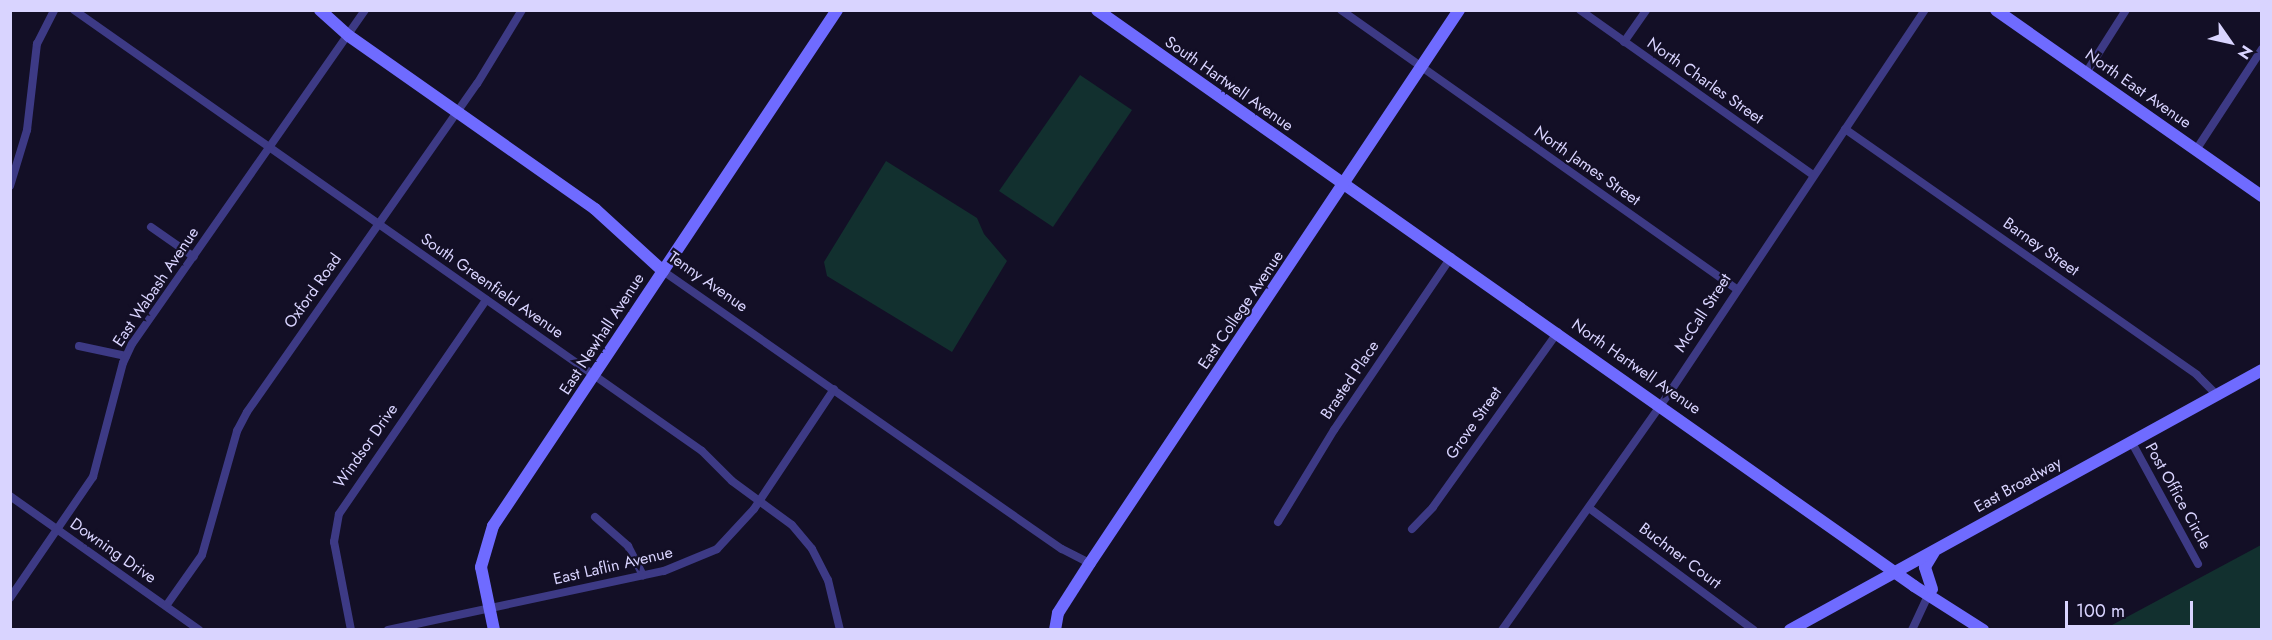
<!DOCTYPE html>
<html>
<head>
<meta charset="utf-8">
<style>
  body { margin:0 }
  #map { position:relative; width:2272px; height:640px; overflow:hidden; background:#130f26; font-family:Jost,sans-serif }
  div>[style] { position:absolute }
  .green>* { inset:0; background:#12302f }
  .street>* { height:8px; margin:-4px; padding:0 4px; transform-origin:4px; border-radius:4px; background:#3d3a85 }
  .secondary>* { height:12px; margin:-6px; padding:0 6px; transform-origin:6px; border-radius:6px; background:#6f6bff }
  span { translate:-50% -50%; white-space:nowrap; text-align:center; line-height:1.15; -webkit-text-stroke:4.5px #130f26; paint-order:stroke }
  .street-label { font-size:16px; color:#d9d4ff }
  .frame { position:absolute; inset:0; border:12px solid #d9d4ff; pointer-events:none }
  .north { position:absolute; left:2200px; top:12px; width:60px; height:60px; -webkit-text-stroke:4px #130f26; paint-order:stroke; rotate:124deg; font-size:16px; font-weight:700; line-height:24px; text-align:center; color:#d9d4ff }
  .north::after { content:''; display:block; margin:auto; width:21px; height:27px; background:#d9d4ff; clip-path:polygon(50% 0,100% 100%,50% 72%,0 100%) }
  .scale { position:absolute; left:2065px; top:601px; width:128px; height:27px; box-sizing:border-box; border:3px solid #d9d4ff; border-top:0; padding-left:8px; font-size:18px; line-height:21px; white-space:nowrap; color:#d9d4ff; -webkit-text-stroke:4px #130f26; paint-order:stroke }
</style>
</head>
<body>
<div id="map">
  <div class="green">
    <i style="clip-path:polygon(1080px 75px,1132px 110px,1053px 227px,999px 191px)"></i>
    <i style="clip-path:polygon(886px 161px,977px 218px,984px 234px,1007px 261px,952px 352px,827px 276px,824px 262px)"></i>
    <i style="clip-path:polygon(2261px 545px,2261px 629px,2119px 630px,2112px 625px)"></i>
  </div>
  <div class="street">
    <i style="left:74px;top:10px;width:767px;rotate:35.08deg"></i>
    <i style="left:702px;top:451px;width:42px;rotate:45deg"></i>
    <i style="left:732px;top:481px;width:74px;rotate:36.3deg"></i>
    <i style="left:792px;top:525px;width:31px;rotate:50deg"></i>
    <i style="left:812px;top:549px;width:35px;rotate:63deg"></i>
    <i style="left:828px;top:580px;width:51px;rotate:76.5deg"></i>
    <i style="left:1341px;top:10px;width:484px;rotate:35.2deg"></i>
    <i style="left:1580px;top:10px;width:286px;rotate:35.3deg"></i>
    <i style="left:1624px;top:42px;width:39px;rotate:-55deg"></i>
    <i style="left:2086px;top:73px;width:75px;rotate:-57.6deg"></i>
    <i style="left:1845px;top:129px;width:429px;rotate:34.9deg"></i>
    <i style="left:2197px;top:375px;width:28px;rotate:45deg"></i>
    <i style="left:2196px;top:150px;width:121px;rotate:-56.8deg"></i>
    <i style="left:10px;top:186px;width:59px;rotate:-73.1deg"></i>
    <i style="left:27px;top:130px;width:87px;rotate:-83.4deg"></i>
    <i style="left:37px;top:44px;width:38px;rotate:-63deg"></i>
    <i style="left:151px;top:227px;width:52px;rotate:34.9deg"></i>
    <i style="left:663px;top:271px;width:486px;rotate:34.9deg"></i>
    <i style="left:1062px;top:549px;width:31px;rotate:27deg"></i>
    <i style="left:79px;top:346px;width:48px;rotate:12deg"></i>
    <i style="left:2131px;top:441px;width:140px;rotate:61.4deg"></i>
    <i style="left:10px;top:496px;width:232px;rotate:35.3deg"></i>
    <i style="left:1589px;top:508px;width:205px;rotate:36.5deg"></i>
    <i style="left:595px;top:517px;width:44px;rotate:41.3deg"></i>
    <i style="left:628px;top:546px;width:33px;rotate:63deg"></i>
    <i style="left:1278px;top:522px;width:108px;rotate:-58.7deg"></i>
    <i style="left:1334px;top:430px;width:209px;rotate:-55.9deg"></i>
    <i style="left:1412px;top:529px;width:30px;rotate:-46deg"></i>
    <i style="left:1433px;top:507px;width:215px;rotate:-54.5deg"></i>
    <i style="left:10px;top:598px;width:147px;rotate:-55.6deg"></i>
    <i style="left:93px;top:477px;width:118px;rotate:-75.3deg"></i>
    <i style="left:123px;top:363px;width:21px;rotate:-65deg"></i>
    <i style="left:132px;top:344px;width:407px;rotate:-55.1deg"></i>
    <i style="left:166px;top:606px;width:62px;rotate:-54.8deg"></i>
    <i style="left:202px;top:555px;width:129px;rotate:-74.2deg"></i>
    <i style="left:237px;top:431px;width:21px;rotate:-62deg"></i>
    <i style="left:247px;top:412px;width:401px;rotate:-55deg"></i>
    <i style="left:477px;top:84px;width:87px;rotate:-58.7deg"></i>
    <i style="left:351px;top:630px;width:90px;rotate:-100.9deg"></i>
    <i style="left:334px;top:542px;width:28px;rotate:-80deg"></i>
    <i style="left:339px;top:514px;width:260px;rotate:-55.5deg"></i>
    <i style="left:388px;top:630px;width:282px;rotate:-12.1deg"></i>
    <i style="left:664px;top:571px;width:57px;rotate:-22.5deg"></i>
    <i style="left:717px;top:549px;width:54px;rotate:-47.2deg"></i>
    <i style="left:754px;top:509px;width:144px;rotate:-56.3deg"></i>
    <i style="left:1502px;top:630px;width:291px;rotate:-54.8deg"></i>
    <i style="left:1670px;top:392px;width:459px;rotate:-56.3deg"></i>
    <i style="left:1912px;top:630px;width:38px;rotate:-65deg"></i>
  </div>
  <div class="secondary">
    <i style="left:320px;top:10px;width:39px;rotate:42deg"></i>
    <i style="left:349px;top:36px;width:301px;rotate:35.1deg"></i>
    <i style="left:595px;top:209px;width:92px;rotate:42.4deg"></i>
    <i style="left:1097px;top:10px;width:1000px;rotate:35.18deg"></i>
    <i style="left:1914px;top:586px;width:82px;rotate:32.5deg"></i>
    <i style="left:1996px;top:10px;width:325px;rotate:35deg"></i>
    <i style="left:1932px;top:589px;width:23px;rotate:-108deg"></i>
    <i style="left:1925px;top:567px;width:17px;rotate:-59deg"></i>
    <i style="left:494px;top:630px;width:64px;rotate:-101.7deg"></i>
    <i style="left:481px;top:567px;width:43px;rotate:-73.7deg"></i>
    <i style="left:493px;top:526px;width:620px;rotate:-56.31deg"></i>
    <i style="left:1055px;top:630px;width:17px;rotate:-80deg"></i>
    <i style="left:1058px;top:613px;width:59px;rotate:-57.4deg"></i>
    <i style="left:1090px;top:563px;width:665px;rotate:-56.29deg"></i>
    <i style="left:1790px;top:630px;width:539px;rotate:-28.85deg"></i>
  </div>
  <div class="street-label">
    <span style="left:1705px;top:81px;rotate:35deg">North Charles Street</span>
    <span style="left:1229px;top:84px;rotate:35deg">South Hartwell Avenue</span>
    <span style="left:2138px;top:89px;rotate:35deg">North East Avenue</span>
    <span style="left:1587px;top:166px;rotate:35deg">North James Street</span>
    <span style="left:2041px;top:247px;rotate:35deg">Barney Street</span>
    <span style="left:708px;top:282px;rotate:35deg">Tenny Avenue</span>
    <span style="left:492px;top:286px;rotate:35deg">South Greenfield Avenue</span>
    <span style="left:156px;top:287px;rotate:-56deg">East Wabash Avenue</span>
    <span style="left:313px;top:291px;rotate:-55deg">Oxford Road</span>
    <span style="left:1241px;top:310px;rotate:-56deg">East College Avenue</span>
    <span style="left:1703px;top:313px;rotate:-57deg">McCall Street</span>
    <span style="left:602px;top:334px;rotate:-57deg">East Newhall Avenue</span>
    <span style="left:1636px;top:367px;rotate:35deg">North Hartwell Avenue</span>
    <span style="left:1350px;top:380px;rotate:-56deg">Brasted Place</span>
    <span style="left:1474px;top:423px;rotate:-55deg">Grove Street</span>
    <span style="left:366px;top:446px;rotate:-55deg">Windsor Drive</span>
    <span style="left:2018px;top:485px;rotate:-29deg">East Broadway</span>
    <span style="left:2178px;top:496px;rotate:61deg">Post Office Circle</span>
    <span style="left:113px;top:551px;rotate:35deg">Downing Drive</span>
    <span style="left:1680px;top:556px;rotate:37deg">Buchner Court</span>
    <span style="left:613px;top:566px;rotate:-13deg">East Laflin Avenue</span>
  </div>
  <div class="frame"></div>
  <div class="north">N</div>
  <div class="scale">100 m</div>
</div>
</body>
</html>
